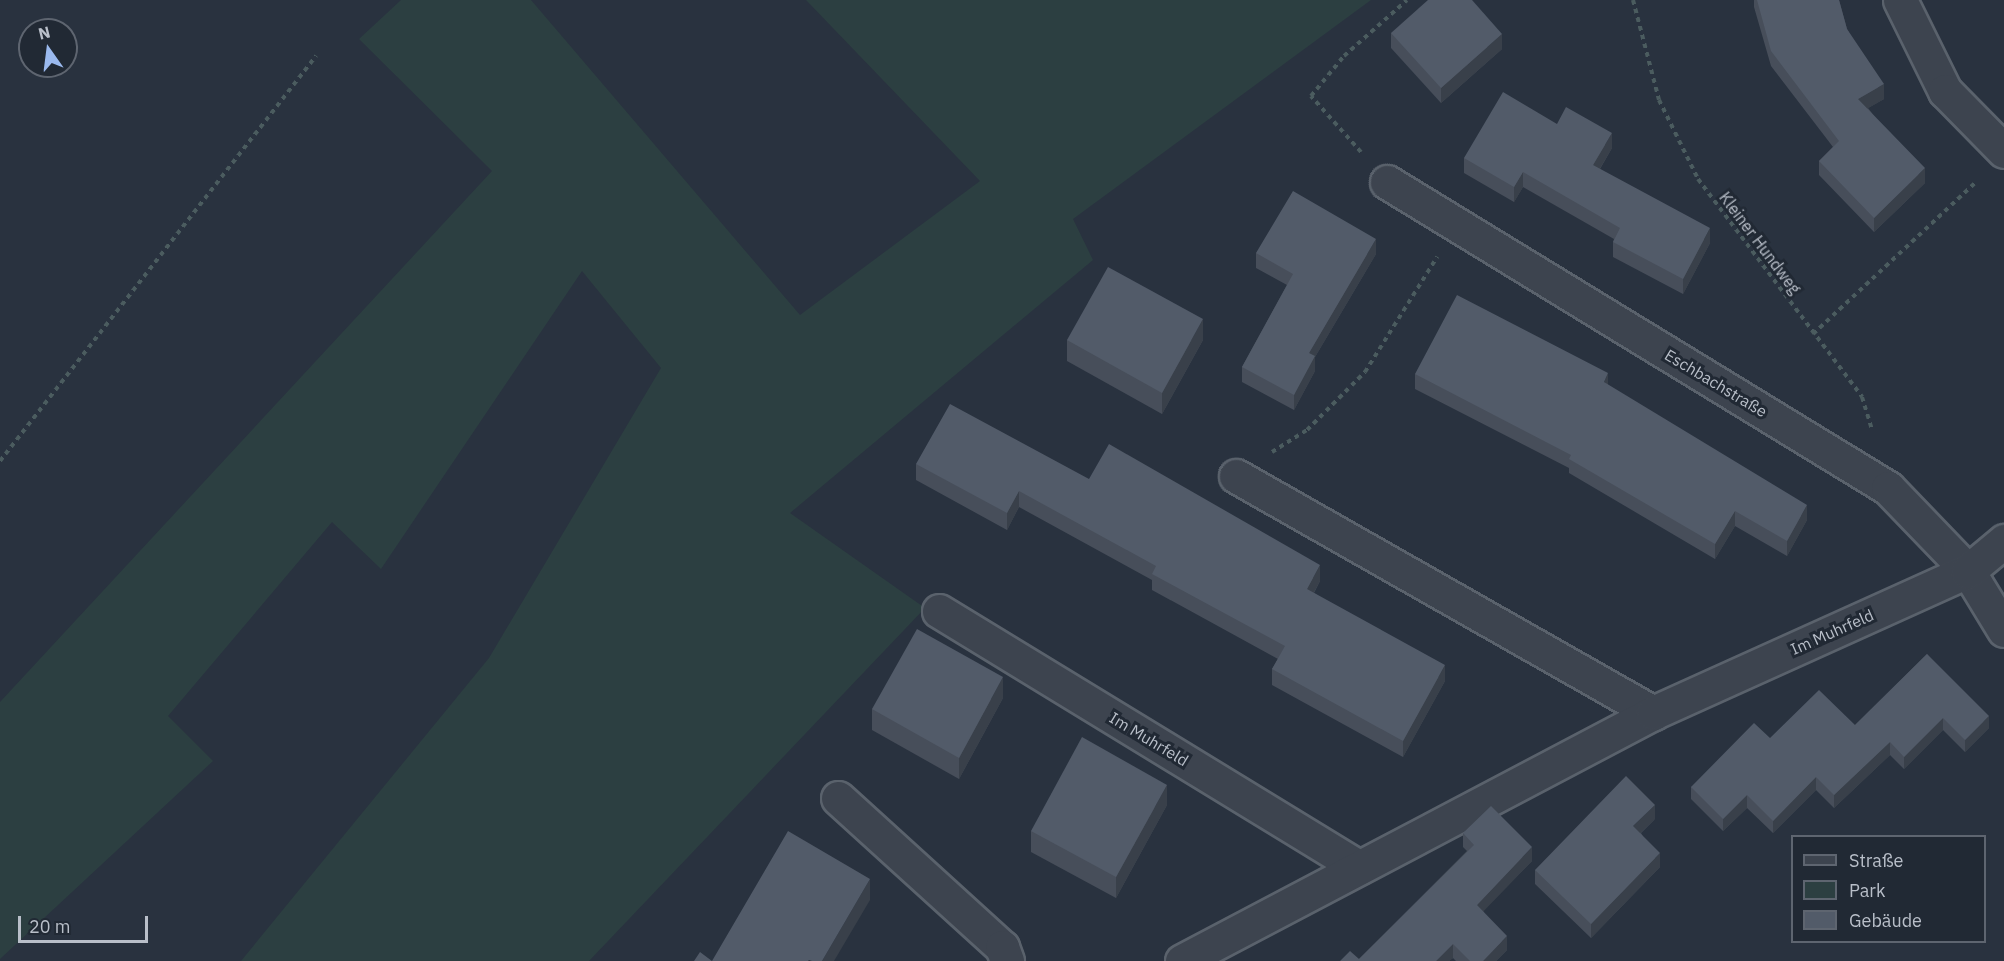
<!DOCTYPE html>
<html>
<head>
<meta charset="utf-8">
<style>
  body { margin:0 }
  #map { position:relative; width:2004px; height:961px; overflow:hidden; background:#29323f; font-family:"IBM Plex Sans",sans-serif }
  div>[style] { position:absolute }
  .green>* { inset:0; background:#2c3f41 }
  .path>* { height:4px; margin-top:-2px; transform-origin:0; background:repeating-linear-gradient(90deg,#4b5c5f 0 4.5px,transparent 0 9px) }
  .roads { filter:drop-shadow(2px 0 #5a626c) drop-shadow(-2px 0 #5a626c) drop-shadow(0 2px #5a626c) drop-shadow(0 -2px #5a626c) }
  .minor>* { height:33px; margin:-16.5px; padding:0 16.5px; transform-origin:16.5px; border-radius:16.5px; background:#3d444f }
  .wall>* { inset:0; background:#474e5a }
  .shaded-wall>* { inset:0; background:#39404a }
  .building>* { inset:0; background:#525b69 }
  span { translate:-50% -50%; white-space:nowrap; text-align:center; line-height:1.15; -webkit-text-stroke:6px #212934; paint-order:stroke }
  .street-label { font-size:16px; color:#b9bfc9 }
  .legend { position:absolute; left:1791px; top:835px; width:195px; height:108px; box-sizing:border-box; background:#212934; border:2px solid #5e6570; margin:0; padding:8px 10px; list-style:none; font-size:18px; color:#b9bfc9 }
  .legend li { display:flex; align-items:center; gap:12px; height:30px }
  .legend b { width:30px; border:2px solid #5e6570 }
  .north { position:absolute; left:18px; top:18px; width:60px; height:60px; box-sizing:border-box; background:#212934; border:2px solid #5e6570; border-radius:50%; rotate:346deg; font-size:16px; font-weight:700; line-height:24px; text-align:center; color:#b9bfc9 }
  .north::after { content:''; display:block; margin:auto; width:21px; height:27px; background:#9ab9ee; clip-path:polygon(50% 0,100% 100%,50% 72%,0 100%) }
  .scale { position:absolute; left:18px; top:916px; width:130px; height:27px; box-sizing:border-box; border:3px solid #b9bfc9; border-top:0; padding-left:8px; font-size:18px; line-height:21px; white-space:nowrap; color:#b9bfc9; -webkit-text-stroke:4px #212934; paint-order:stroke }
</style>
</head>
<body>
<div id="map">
  <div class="green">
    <i style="clip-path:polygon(401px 0,531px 0,800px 315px,980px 181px,806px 0,1371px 0,1073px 219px,1093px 260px,790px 513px,925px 608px,589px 961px,241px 961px,489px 658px,661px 368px,582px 271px,381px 569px,332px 522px,168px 716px,213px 761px,0 959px,0 702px,492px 171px,359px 39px)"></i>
  </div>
  <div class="path">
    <i style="left:1633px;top:0;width:103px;rotate:75.4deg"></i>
    <i style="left:1659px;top:100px;width:88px;rotate:63.7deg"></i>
    <i style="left:1698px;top:179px;width:273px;rotate:53deg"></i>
    <i style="left:1862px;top:397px;width:34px;rotate:73deg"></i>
    <i style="left:1361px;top:152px;width:75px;rotate:-131.8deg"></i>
    <i style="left:1311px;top:96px;width:52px;rotate:-50.5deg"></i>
    <i style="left:1344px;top:56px;width:84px;rotate:-41.6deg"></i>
    <i style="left:1813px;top:334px;width:224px;rotate:-43deg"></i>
    <i style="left:1272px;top:452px;width:41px;rotate:-32.2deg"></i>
    <i style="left:1307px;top:430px;width:82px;rotate:-45deg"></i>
    <i style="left:1365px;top:372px;width:136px;rotate:-57.9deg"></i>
    <i style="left:0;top:461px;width:514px;rotate:-52.04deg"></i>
  </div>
  <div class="roads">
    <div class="minor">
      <i style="left:1900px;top:0;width:102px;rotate:63.7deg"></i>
      <i style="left:1945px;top:91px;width:84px;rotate:45.5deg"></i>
      <i style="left:1387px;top:182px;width:587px;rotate:31.42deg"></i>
      <i style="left:1888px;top:488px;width:115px;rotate:46.1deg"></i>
      <i style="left:1968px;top:571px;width:69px;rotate:58.6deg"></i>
      <i style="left:1236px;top:476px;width:480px;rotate:29.6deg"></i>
      <i style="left:939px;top:611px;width:492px;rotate:31.4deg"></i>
      <i style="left:838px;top:798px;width:222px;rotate:42.3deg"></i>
      <i style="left:1002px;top:947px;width:15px;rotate:70deg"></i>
      <i style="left:1182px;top:961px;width:532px;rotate:-27.77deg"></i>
      <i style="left:1653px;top:713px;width:346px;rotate:-24.3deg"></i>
      <i style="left:1968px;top:571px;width:47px;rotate:-39.8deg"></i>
    </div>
  </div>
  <div class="wall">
    <i style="clip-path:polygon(1754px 0,1839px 0,1847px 29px,1884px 99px,1868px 108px,1925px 183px,1874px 232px,1819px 175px,1819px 161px,1833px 147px,1771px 66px,1754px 7px)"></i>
    <i style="clip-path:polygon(1391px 33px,1502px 49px,1441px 103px,1391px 48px)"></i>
    <i style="clip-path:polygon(1557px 124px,1612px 148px,1600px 169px,1710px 243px,1683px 294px,1613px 257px,1613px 242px,1614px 239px,1523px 187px,1514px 202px,1464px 173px,1464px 158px)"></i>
    <i style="clip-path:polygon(1256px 253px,1376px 254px,1315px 357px,1315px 371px,1294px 410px,1242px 382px,1242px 367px,1287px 285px,1256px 268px)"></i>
    <i style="clip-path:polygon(1067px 340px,1203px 340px,1162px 414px,1067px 361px)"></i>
    <i style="clip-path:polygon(1415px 374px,1608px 385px,1807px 520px,1787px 556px,1735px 526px,1715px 559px,1569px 473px,1569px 468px,1415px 389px)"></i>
    <i style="clip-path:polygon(916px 464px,1089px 479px,1320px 581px,1314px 593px,1445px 681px,1403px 757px,1272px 685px,1272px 669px,1278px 659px,1152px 590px,1152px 580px,1019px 507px,1007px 530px,916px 480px)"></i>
    <i style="clip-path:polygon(1927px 654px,1989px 728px,1965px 752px,1943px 730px,1904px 769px,1890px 755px,1834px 808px,1816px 790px,1773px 833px,1747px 808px,1723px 831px,1691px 799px,1691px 787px,1770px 738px,1855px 725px)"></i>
    <i style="clip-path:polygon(1003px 698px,959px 779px,872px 730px,872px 709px)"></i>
    <i style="clip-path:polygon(1167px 805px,1116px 898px,1031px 852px,1031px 831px)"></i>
    <i style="clip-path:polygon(1655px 819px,1641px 833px,1660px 867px,1591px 938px,1535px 884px,1535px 870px)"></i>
    <i style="clip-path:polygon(1463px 833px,1532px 861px,1483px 911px,1507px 950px,1496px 961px,1456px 961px,1453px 958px,1449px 961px,1340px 961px,1359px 959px,1467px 851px,1463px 847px)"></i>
  </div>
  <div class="shaded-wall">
    <i style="clip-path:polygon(1502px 34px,1502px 49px,1441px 103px,1441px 88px)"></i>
    <i style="clip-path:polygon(1884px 84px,1884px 99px,1858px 114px,1858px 99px)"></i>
    <i style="clip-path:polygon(1612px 133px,1612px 148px,1593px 180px,1593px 165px)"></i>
    <i style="clip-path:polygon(1925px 168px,1925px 183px,1874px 232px,1874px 218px)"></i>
    <i style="clip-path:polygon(1523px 172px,1523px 187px,1514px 202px,1514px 187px)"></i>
    <i style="clip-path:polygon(1710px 228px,1710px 243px,1683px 294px,1683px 279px)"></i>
    <i style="clip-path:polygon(1376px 239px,1376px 254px,1315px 357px,1315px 371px,1294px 410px,1294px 395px,1309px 353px)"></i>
    <i style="clip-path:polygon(1203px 319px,1203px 340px,1162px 414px,1162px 393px)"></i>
    <i style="clip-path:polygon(1608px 373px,1608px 388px,1604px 382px)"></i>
    <i style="clip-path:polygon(1019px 491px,1019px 507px,1007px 530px,1007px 513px)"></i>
    <i style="clip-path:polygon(1807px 505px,1807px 520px,1787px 556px,1787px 541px)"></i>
    <i style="clip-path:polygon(1735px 511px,1735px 526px,1715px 559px,1715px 544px)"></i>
    <i style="clip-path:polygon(1320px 565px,1320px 581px,1307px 605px,1307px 589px)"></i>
    <i style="clip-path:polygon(1445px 665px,1445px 681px,1403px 757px,1403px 741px)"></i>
    <i style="clip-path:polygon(1003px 677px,1003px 698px,959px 779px,959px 758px)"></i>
    <i style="clip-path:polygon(1989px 716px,1989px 728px,1965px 752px,1965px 740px)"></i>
    <i style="clip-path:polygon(1943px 718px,1943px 730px,1904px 769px,1904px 757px)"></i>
    <i style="clip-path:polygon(1890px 742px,1890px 755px,1834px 808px,1834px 795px)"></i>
    <i style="clip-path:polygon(1816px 777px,1816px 790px,1773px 833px,1773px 821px)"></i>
    <i style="clip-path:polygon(1167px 785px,1167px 805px,1116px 898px,1116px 877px)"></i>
    <i style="clip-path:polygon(1747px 795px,1747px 808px,1723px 831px,1723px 819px)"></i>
    <i style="clip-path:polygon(1655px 805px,1655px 819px,1633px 840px,1633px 826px)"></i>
    <i style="clip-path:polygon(1532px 847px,1532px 861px,1477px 918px,1477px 905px)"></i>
    <i style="clip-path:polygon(1660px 853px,1660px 867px,1591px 938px,1591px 924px)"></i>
    <i style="clip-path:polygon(870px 879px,870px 900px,834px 961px,822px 961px)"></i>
    <i style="clip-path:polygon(1507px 936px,1507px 950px,1496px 961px,1483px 961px)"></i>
    <i style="clip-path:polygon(1453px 944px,1453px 958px,1449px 961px,1436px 961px)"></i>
  </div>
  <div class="building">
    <i style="clip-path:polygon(1428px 0,1472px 0,1502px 34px,1441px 88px,1391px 33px)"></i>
    <i style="clip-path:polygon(1757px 0,1839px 0,1847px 29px,1884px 84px,1858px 99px,1925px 168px,1874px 218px,1819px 161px,1839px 141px,1771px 51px)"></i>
    <i style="clip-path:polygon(1503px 92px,1557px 124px,1566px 107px,1612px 133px,1593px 165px,1710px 228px,1683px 279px,1613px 242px,1620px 228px,1523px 172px,1514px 187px,1464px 158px)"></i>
    <i style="clip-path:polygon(1293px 191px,1376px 239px,1309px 353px,1315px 356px,1294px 395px,1242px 367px,1293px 274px,1256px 253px)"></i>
    <i style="clip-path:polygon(1108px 267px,1203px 319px,1162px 393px,1067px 340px)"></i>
    <i style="clip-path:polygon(1457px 295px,1608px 373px,1604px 382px,1807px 505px,1787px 541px,1735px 511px,1715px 544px,1569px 459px,1571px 455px,1415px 374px)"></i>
    <i style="clip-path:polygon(950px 404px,1089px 479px,1109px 444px,1320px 565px,1307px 589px,1445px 665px,1403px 741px,1272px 669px,1285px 646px,1152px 574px,1156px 566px,1019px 491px,1007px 513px,916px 464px)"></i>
    <i style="clip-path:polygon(917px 629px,1003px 677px,959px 758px,872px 709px)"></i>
    <i style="clip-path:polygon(1927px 654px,1989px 716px,1965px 740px,1943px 718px,1904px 757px,1890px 742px,1834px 795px,1816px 777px,1773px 821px,1747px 795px,1723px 819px,1691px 787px,1754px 723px,1770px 738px,1819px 690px,1855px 725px)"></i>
    <i style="clip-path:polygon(1082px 737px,1167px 785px,1116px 877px,1031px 831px)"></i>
    <i style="clip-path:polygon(1626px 776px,1655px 805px,1633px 826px,1660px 853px,1591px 924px,1535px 870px)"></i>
    <i style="clip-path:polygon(1491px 806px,1532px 847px,1477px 905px,1507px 936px,1483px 961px,1470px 961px,1453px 944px,1436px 961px,1340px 961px,1350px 951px,1359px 959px,1474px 845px,1463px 833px)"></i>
    <i style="clip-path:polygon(788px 831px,870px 879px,822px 961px,812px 961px,809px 960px,808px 961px,694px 961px,700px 952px,712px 961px)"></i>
  </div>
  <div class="street-label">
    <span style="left:1760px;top:243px;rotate:53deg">Kleiner Hundweg</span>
    <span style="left:1716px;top:383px;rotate:31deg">Eschbachstraße</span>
    <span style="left:1832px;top:632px;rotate:-24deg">Im Muhrfeld</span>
    <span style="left:1149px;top:739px;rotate:31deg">Im Muhrfeld</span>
  </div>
  <ul class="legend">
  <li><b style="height:8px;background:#3d444f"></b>Straße</li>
  <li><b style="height:16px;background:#2c3f41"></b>Park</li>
  <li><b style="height:16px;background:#525b69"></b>Gebäude</li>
  </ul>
  <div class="north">N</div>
  <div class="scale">20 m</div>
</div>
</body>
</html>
